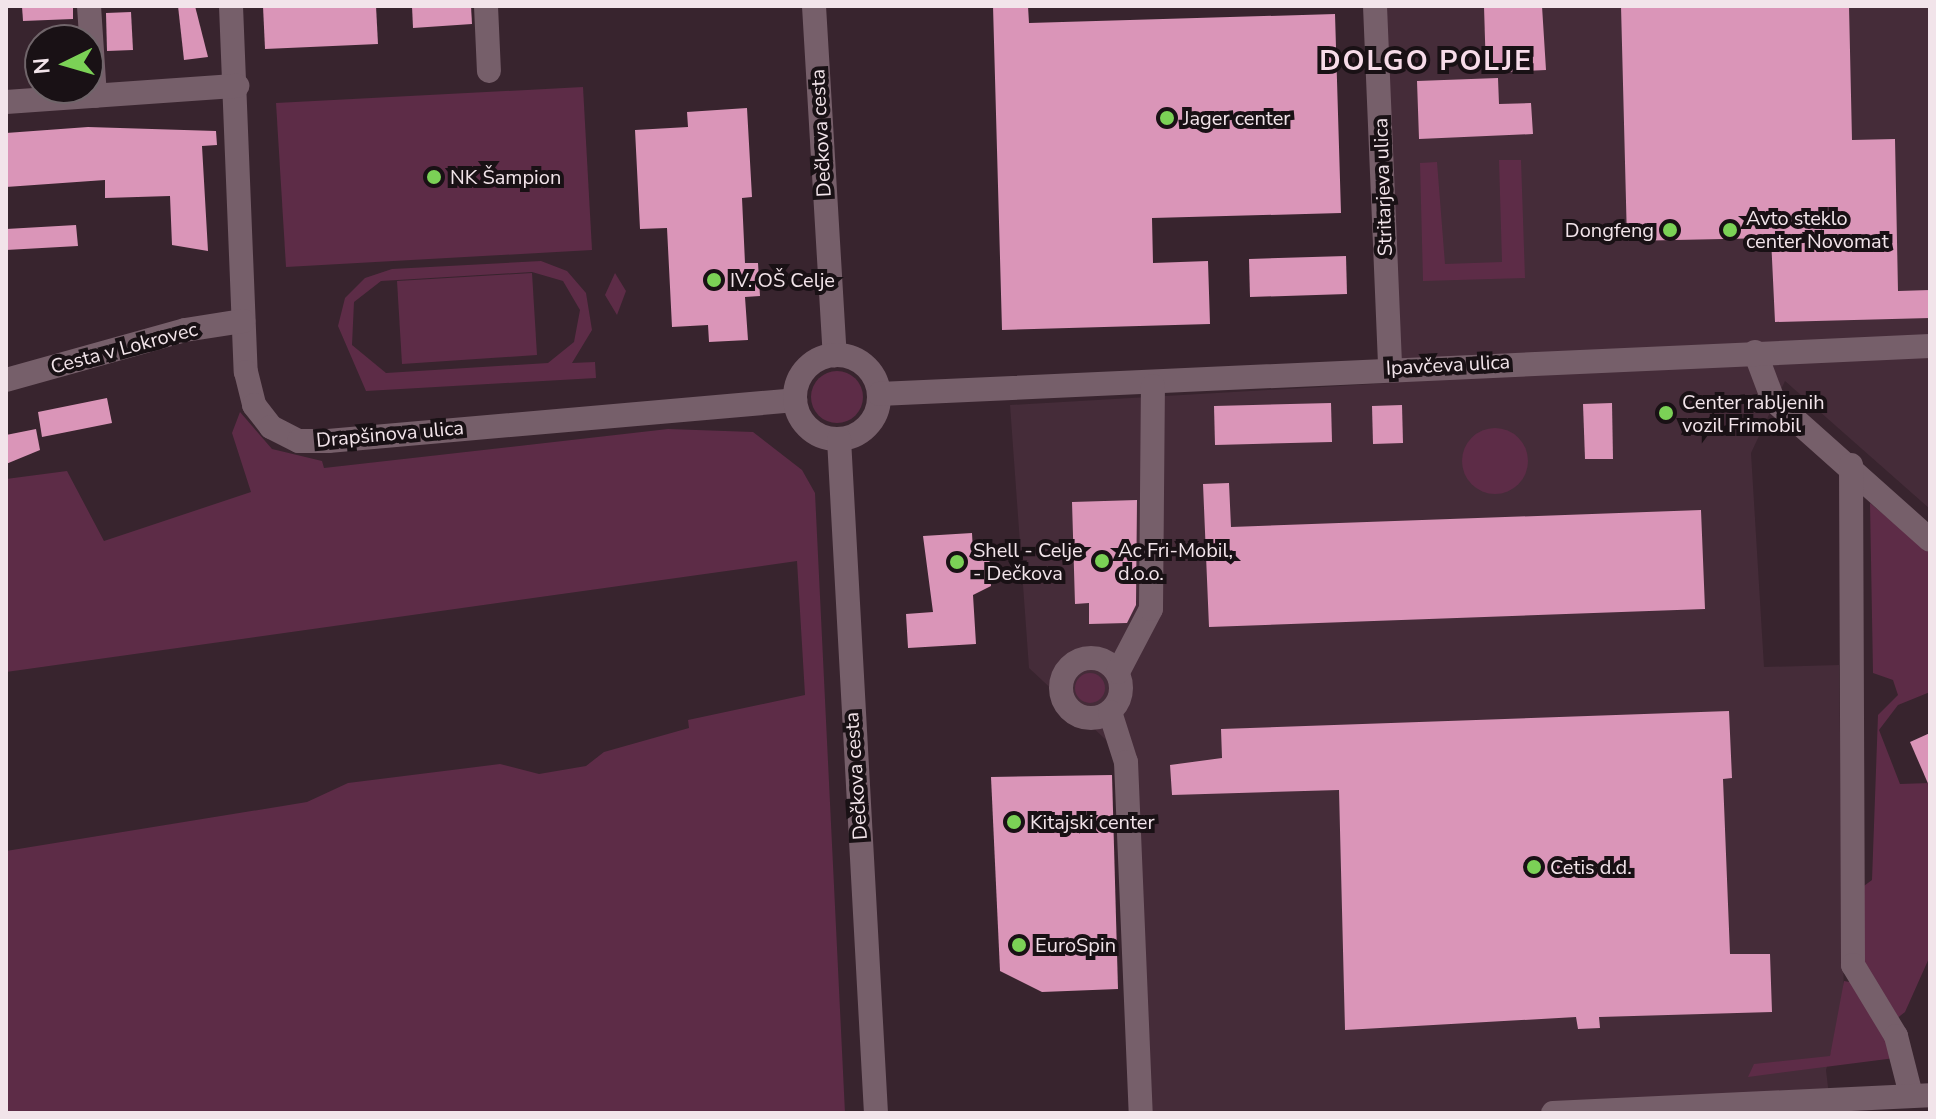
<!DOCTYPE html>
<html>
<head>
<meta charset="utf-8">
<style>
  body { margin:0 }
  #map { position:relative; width:1936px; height:1119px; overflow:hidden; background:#38242e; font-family:"Nunito Sans",sans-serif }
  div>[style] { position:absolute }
  .built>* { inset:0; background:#452c39 }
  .green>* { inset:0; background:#5d2c47 }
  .round { border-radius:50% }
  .building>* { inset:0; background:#da95b8 }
  .minor>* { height:24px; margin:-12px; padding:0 12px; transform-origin:12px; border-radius:12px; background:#765f6a }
  .minor>.ring { margin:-12px; padding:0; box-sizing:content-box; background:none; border:24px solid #765f6a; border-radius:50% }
  .dots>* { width:22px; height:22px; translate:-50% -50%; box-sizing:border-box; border:4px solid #191115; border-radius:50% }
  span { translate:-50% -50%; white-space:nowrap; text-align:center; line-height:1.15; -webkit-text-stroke:8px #191115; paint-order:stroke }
  .poi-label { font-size:20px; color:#f2e4ea }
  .left { translate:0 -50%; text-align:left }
  .right { translate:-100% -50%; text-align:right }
  .street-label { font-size:20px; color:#f2e4ea }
  .district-label { font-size:28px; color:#f7dce9; font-weight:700; letter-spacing:2px }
  .frame { position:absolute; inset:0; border:8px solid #f2e4ea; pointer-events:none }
  .north { position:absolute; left:24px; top:24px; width:80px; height:80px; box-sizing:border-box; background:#191115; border:2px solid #70656a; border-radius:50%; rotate:265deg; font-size:22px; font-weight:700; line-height:32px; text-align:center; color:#f2e4ea }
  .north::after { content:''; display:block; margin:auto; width:28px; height:36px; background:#7bd156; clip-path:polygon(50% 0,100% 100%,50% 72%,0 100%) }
</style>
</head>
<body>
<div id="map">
  <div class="built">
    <i style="clip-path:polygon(1373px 6px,1930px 6px,1930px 509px,1785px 381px,1751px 453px,1764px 667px,1839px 665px,1844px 1008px,1826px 1070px,1831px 1113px,1150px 1113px,1134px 766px,1029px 668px,1010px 405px,1391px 383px)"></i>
  </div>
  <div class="green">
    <i style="clip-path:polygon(583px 87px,592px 250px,286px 267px,276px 103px)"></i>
    <i style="clip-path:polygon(1499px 160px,1521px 160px,1525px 278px,1423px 281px,1420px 163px,1437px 162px,1445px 264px,1502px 262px)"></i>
    <i style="clip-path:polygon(evenodd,541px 261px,567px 271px,586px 293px,592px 330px,572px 363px,595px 362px,596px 378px,366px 391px,338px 326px,345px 298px,365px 278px,392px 269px,541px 261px,532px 272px,563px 281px,580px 310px,574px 342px,548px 363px,386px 373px,352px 345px,354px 302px,381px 281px,532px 272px)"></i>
    <i style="clip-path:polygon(532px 273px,537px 355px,402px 364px,397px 281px)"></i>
    <i style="clip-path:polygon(615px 273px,626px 291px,617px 315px,605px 295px)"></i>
    <i class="round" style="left:811px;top:371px;width:52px;height:52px"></i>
    <i style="clip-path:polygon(240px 412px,272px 449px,322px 461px,324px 468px,668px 429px,753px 432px,802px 470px,815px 493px,845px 1113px,6px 1113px,6px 851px,307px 802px,348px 783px,500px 764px,539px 774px,586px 766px,604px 752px,689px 728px,688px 720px,805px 695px,797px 561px,6px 672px,6px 479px,67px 471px,104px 541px,251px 492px,232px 433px)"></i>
    <i class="round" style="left:1462px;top:428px;width:66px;height:66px"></i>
    <i style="clip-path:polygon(1870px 503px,1930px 553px,1930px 692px,1898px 705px,1879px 730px,1900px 784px,1930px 783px,1930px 956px,1905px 1012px,1891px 1023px,1895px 1058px,1748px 1077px,1754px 1064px,1830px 1056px,1844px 981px,1861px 984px,1857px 891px,1872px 880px,1878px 715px,1898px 695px,1893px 680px,1873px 673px)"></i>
    <i class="round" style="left:1075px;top:673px;width:30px;height:30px"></i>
  </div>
  <div class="building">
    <i style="clip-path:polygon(22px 6px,73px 6px,73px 19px,23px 21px)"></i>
    <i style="clip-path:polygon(178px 6px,195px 6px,208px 57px,184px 60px)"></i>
    <i style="clip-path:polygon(263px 6px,376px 6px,378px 44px,265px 49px)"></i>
    <i style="clip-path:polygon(412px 6px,471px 6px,472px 24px,413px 28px)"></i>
    <i style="clip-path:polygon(993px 6px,1028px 6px,1029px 23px,1335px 14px,1341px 213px,1152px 218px,1153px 263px,1208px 261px,1210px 324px,1002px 330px)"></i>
    <i style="clip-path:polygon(1484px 6px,1542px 6px,1546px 70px,1486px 73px)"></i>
    <i style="clip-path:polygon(1621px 6px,1849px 6px,1852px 140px,1895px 139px,1898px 291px,1930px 290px,1930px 318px,1775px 322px,1771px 238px,1627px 241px)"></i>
    <i style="clip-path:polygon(131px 12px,133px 50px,107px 51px,106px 13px)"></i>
    <i style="clip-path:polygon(1498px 78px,1499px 104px,1531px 103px,1533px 134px,1419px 139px,1417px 81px)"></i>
    <i style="clip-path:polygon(747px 108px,752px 197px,742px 198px,745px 263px,758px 263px,760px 296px,745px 297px,748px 340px,709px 342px,708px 325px,672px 327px,667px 228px,640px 229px,635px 130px,688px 127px,687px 112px)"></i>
    <i style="clip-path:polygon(88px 127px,216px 131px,217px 145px,202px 146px,208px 251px,172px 245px,170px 196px,105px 198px,105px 180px,6px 187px,6px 133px)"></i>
    <i style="clip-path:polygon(76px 225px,78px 246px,6px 250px,6px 229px)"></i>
    <i style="clip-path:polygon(1346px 256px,1347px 294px,1250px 297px,1249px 259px)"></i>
    <i style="clip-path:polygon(107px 398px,112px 423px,42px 437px,38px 412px)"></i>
    <i style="clip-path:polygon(1331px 403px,1332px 442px,1215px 445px,1214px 406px)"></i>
    <i style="clip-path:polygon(1612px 403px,1613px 459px,1585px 459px,1583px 404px)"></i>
    <i style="clip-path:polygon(1402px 405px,1403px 443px,1373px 444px,1372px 406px)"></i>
    <i style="clip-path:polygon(36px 429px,40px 450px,6px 464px,6px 435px)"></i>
    <i style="clip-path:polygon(1229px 483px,1231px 527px,1701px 510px,1705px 609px,1209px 627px,1203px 484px)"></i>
    <i style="clip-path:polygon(1137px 500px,1136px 605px,1127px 623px,1089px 624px,1089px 603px,1075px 604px,1072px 502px)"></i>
    <i style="clip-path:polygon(972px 533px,973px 552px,989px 552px,991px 586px,973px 595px,976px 644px,908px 648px,906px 614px,933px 612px,923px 536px)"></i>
    <i style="clip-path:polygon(1729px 711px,1732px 778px,1723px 779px,1730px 954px,1770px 954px,1772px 1012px,1599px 1017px,1600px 1028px,1578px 1029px,1576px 1017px,1345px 1030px,1339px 790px,1172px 795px,1170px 765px,1222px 758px,1221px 729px)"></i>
    <i style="clip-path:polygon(1930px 733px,1930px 788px,1910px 742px)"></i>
    <i style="clip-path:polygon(1112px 775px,1118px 989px,1042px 992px,1000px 971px,991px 777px)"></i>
  </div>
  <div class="minor">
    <i style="left:89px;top:6px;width:90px;rotate:86.2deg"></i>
    <i style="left:231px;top:6px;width:366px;rotate:87.7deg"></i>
    <i style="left:246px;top:372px;width:34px;rotate:76deg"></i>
    <i style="left:254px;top:405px;width:28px;rotate:52deg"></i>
    <i style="left:271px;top:427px;width:31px;rotate:27deg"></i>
    <i style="left:299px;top:441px;width:29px"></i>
    <i style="left:328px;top:441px;width:469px;rotate:-5deg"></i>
    <i style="left:486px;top:6px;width:65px;rotate:87.4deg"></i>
    <i style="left:814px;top:6px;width:350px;rotate:86.6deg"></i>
    <i style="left:1375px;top:6px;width:362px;rotate:87.6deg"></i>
    <i style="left:6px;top:102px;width:232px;rotate:-4deg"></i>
    <i style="left:1755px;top:352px;width:51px;rotate:69.4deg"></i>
    <i style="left:1773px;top:400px;width:210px;rotate:41.7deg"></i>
    <i class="ring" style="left:795px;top:355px;width:60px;height:60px"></i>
    <i style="left:6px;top:380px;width:186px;rotate:-15.6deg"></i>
    <i style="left:185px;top:330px;width:59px;rotate:-8.8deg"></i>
    <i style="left:879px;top:394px;width:1052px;rotate:-2.61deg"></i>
    <i style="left:839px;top:439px;width:675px;rotate:86.86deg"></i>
    <i style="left:1851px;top:465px;width:500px;rotate:89.77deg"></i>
    <i style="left:1853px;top:965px;width:83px;rotate:58.8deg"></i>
    <i style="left:1896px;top:1036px;width:61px;rotate:75.7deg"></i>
    <i class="ring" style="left:1061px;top:658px;width:36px;height:36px"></i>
    <i style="left:1118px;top:672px;width:71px;rotate:-62.4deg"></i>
    <i style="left:1151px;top:609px;width:223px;rotate:-89.5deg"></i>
    <i style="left:1110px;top:712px;width:52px;rotate:72.3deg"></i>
    <i style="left:1126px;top:762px;width:351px;rotate:87.6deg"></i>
    <i style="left:1553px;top:1113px;width:377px;rotate:-2.7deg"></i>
  </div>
  <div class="dots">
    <i style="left:1167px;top:118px;background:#7bd156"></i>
    <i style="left:434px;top:177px;background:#7bd156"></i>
    <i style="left:1670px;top:230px;background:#7bd156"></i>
    <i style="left:1730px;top:230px;background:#7bd156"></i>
    <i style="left:714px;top:280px;background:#7bd156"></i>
    <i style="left:1666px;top:413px;background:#7bd156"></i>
    <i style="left:1102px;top:561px;background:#7bd156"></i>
    <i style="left:957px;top:562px;background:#7bd156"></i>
    <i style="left:1014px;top:822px;background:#7bd156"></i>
    <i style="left:1534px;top:867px;background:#7bd156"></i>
    <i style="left:1019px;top:945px;background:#7bd156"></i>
  </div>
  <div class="poi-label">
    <span class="left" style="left:1183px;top:118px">Jager center</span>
    <span class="left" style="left:450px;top:177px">NK Šampion</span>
    <span class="left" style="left:1746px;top:230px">Avto steklo<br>center Novomat</span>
    <span class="right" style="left:1654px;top:230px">Dongfeng</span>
    <span class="left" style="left:730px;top:280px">IV. OŠ Celje</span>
    <span class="left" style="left:1682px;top:414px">Center rabljenih<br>vozil Frimobil</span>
    <span class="left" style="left:973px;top:562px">Shell - Celje<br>- Dečkova</span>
    <span class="left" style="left:1118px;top:562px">Ac Fri-Mobil,<br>d.o.o.</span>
    <span class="left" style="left:1030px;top:822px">Kitajski center</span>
    <span class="left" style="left:1550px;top:867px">Cetis d.d.</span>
    <span class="left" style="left:1035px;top:945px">EuroSpin</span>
  </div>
  <div class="street-label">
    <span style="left:821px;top:133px;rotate:-93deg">Dečkova cesta</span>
    <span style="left:1383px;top:187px;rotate:-92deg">Stritarjeva ulica</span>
    <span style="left:124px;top:348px;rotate:-15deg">Cesta v Lokrovec</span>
    <span style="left:1448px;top:365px;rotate:-3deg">Ipavčeva ulica</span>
    <span style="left:390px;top:434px;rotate:-5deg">Drapšinova ulica</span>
    <span style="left:856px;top:776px;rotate:-94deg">Dečkova cesta</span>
  </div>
  <div class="district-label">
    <span style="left:1426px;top:61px">DOLGO POLJE</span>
  </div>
  <div class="frame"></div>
  <div class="north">N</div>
</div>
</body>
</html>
